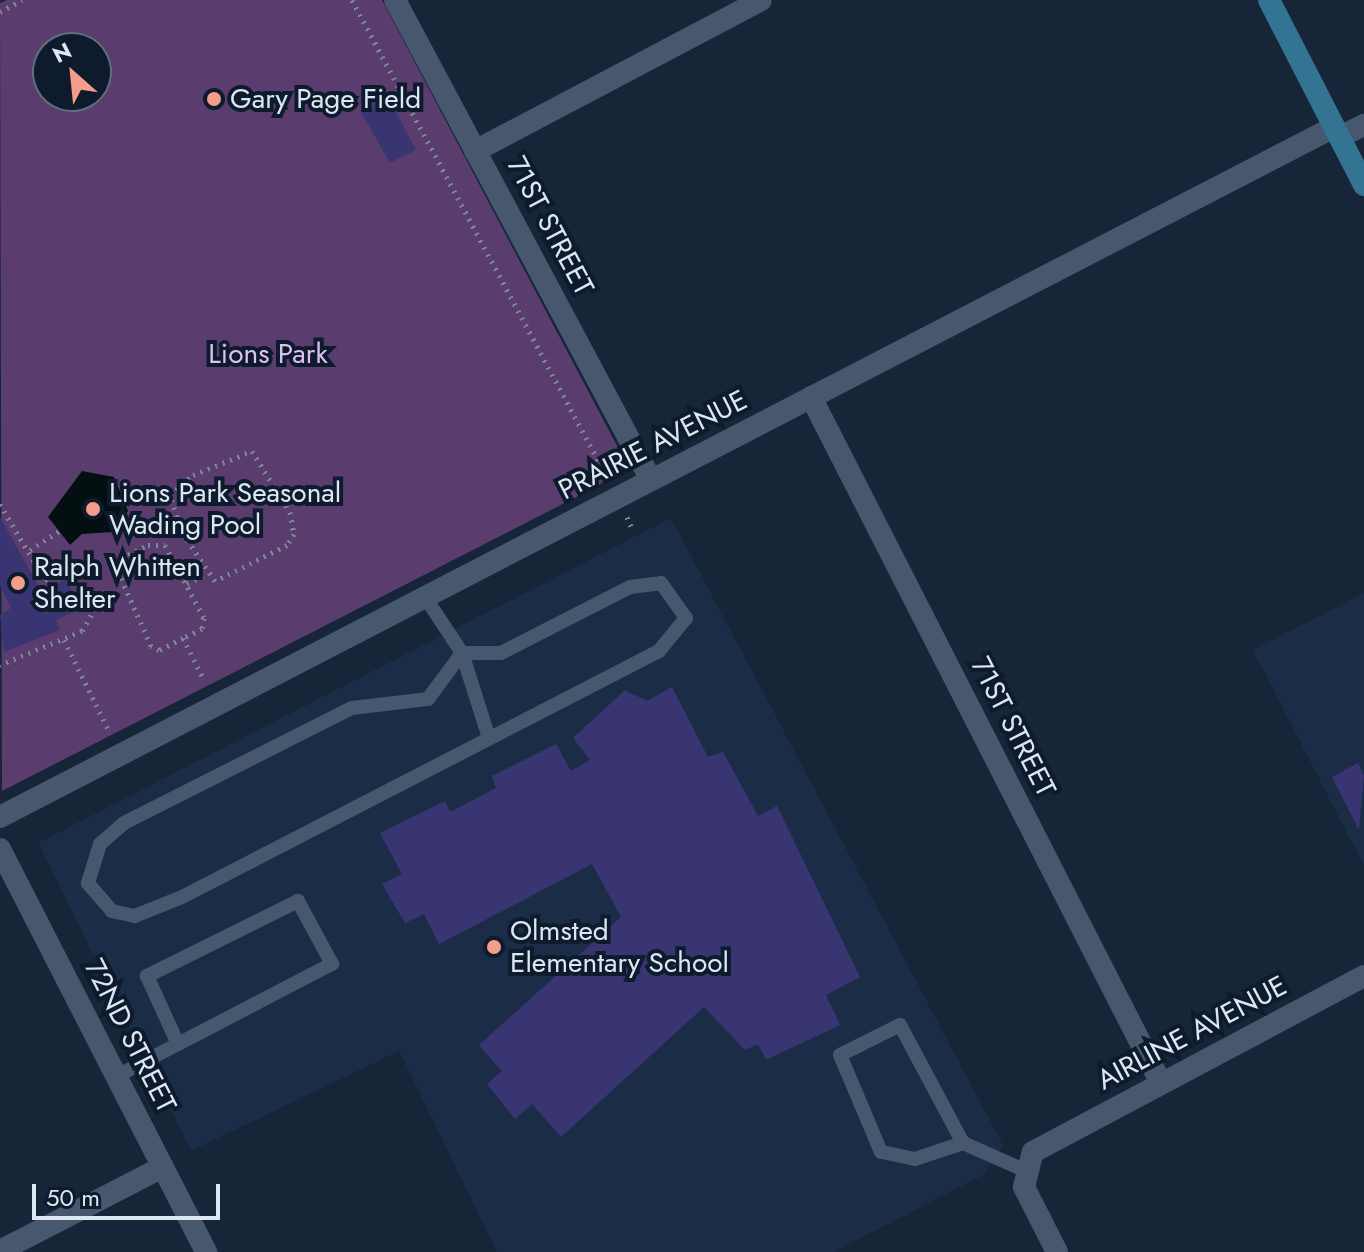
<!DOCTYPE html>
<html>
<head>
<meta charset="utf-8">
<style>
  body { margin:0 }
  #map { position:relative; width:1364px; height:1252px; overflow:hidden; background:#162538; font-family:Jost,sans-serif }
  div>[style] { position:absolute }
  .built>* { inset:0; background:#1b2d46 }
  .green>* { inset:0; background:#5a3d6e }
  .water>* { inset:0; background:#030f10 }
  .building>* { inset:0; background:#393572 }
  .path>* { height:5px; margin-top:-2.5px; transform-origin:0; background:repeating-linear-gradient(90deg,#7b8898 0 2px,transparent 0 8px) }
  .service>* { height:14px; margin:-7px; padding:0 7px; transform-origin:7px; border-radius:7px; background:#47576d }
  .minor>* { height:22px; margin:-11px; padding:0 11px; transform-origin:11px; border-radius:11px; background:#47576d }
  .tertiary>* { height:22px; margin:-11px; padding:0 11px; transform-origin:11px; border-radius:11px; background:#47576d }
  .secondary>* { height:22px; margin:-11px; padding:0 11px; transform-origin:11px; border-radius:11px; background:#347493 }
  .dots>* { width:22px; height:22px; translate:-50% -50%; box-sizing:border-box; border:4px solid #0d1b2d; border-radius:50% }
  span { translate:-50% -50%; white-space:nowrap; text-align:center; line-height:1.15; -webkit-text-stroke:8px #0d1b2d; paint-order:stroke }
  .poi-label { font-size:28px; color:#dde7f4 }
  .left { translate:0 -50%; text-align:left }
  .street-label { font-size:28px; color:#dde7f4 }
  .park-label { font-size:28px; color:#ddbff4 }
  .north { position:absolute; left:32px; top:32px; width:80px; height:80px; box-sizing:border-box; background:#0d1b2d; border:2px solid #606d7d; border-radius:50%; rotate:333deg; font-size:22px; font-weight:700; line-height:32px; text-align:center; color:#dde7f4 }
  .north::after { content:''; display:block; margin:auto; width:28px; height:36px; background:#f49d8b; clip-path:polygon(50% 0,100% 100%,50% 72%,0 100%) }
  .scale { position:absolute; left:32px; top:1184px; width:188px; height:36px; box-sizing:border-box; border:4px solid #dde7f4; border-top:0; padding-left:10px; font-size:24px; line-height:28px; white-space:nowrap; color:#dde7f4; -webkit-text-stroke:6px #0d1b2d; paint-order:stroke }
</style>
</head>
<body>
<div id="map">
  <div class="built">
    <i style="clip-path:polygon(671px 518px,1003px 1145px,983px 1175px,834px 1252px,497px 1252px,399px 1051px,191px 1151px,38px 843px)"></i>
    <i style="clip-path:polygon(1364px 593px,1364px 866px,1253px 650px)"></i>
  </div>
  <div class="green">
    <i style="clip-path:polygon(evenodd,7px 0,382px 0,625px 461px,598px 486px,2px 791px,0 3px,7px 0,48px 48px,96px 48px,96px 96px,48px 96px,48px 48px)"></i>
  </div>
  <div class="water">
    <i style="clip-path:polygon(82px 471px,114px 477px,128px 511px,113px 532px,82px 534px,70px 545px,48px 517px)"></i>
  </div>
  <div class="building">
    <i style="clip-path:polygon(388px 97px,416px 150px,390px 163px,361px 112px)"></i>
    <i style="clip-path:polygon(0 517px,42px 592px,66px 579px,81px 608px,56px 620px,60px 630px,4px 652px,0 615px,11px 608px,0 586px)"></i>
    <i style="clip-path:polygon(672px 687px,708px 757px,723px 752px,758px 816px,777px 806px,860px 977px,826px 995px,840px 1025px,766px 1060px,758px 1044px,745px 1050px,704px 1007px,561px 1137px,532px 1104px,515px 1119px,487px 1084px,502px 1071px,479px 1045px,621px 917px,592px 864px,439px 944px,424px 914px,405px 923px,382px 884px,402px 874px,380px 833px,445px 801px,450px 812px,496px 788px,492px 776px,556px 744px,571px 771px,590px 760px,573px 738px,625px 690px,647px 701px)"></i>
    <i style="clip-path:polygon(1358px 763px,1364px 775px,1359px 830px,1332px 777px)"></i>
  </div>
  <div class="path">
    <i style="left:352px;top:0;width:543px;rotate:61.88deg"></i>
    <i style="left:0;top:12px;width:25px;rotate:-29deg"></i>
    <i style="left:252px;top:451px;width:72px;rotate:58.1deg"></i>
    <i style="left:290px;top:512px;width:22px;rotate:80deg"></i>
    <i style="left:294px;top:534px;width:13px;rotate:122deg"></i>
    <i style="left:287px;top:545px;width:80px;rotate:153.4deg"></i>
    <i style="left:215px;top:581px;width:59px;rotate:-124deg"></i>
    <i style="left:182px;top:532px;width:39px;rotate:-108deg"></i>
    <i style="left:170px;top:495px;width:30px;rotate:-41deg"></i>
    <i style="left:193px;top:475px;width:64px;rotate:-22.1deg"></i>
    <i style="left:0;top:504px;width:88px;rotate:59.4deg"></i>
    <i style="left:45px;top:580px;width:26px;rotate:-23deg"></i>
    <i style="left:69px;top:570px;width:46px;rotate:55.6deg"></i>
    <i style="left:95px;top:608px;width:26px;rotate:119deg"></i>
    <i style="left:82px;top:631px;width:89px;rotate:157.5deg"></i>
    <i style="left:627px;top:517px;width:15px;rotate:67deg"></i>
    <i style="left:30px;top:550px;width:35px;rotate:-33deg"></i>
    <i style="left:187px;top:584px;width:22px;rotate:-30deg"></i>
    <i style="left:183px;top:638px;width:27px;rotate:153deg"></i>
    <i style="left:159px;top:650px;width:9px;rotate:-153deg"></i>
    <i style="left:151px;top:646px;width:92px;rotate:-113.8deg"></i>
    <i style="left:114px;top:562px;width:38px;rotate:-27deg"></i>
    <i style="left:148px;top:545px;width:17px"></i>
    <i style="left:165px;top:545px;width:83px;rotate:61.9deg"></i>
    <i style="left:204px;top:618px;width:11px;rotate:100deg"></i>
    <i style="left:202px;top:629px;width:21px;rotate:155deg"></i>
    <i style="left:183px;top:638px;width:47px;rotate:63.4deg"></i>
    <i style="left:64px;top:640px;width:99px;rotate:63.7deg"></i>
  </div>
  <div class="service">
    <i style="left:425px;top:597px;width:67px;rotate:56.5deg"></i>
    <i style="left:462px;top:653px;width:39px"></i>
    <i style="left:501px;top:653px;width:145px;rotate:-27.1deg"></i>
    <i style="left:630px;top:587px;width:31px;rotate:-7deg"></i>
    <i style="left:661px;top:583px;width:43px;rotate:54.5deg"></i>
    <i style="left:686px;top:618px;width:43px;rotate:129.3deg"></i>
    <i style="left:659px;top:651px;width:537px;rotate:152.72deg"></i>
    <i style="left:182px;top:897px;width:51px;rotate:158deg"></i>
    <i style="left:135px;top:916px;width:24px;rotate:-168deg"></i>
    <i style="left:112px;top:911px;width:37px;rotate:-131deg"></i>
    <i style="left:88px;top:883px;width:41px;rotate:-72.9deg"></i>
    <i style="left:100px;top:844px;width:32px;rotate:-41deg"></i>
    <i style="left:124px;top:823px;width:255px;rotate:-26.8deg"></i>
    <i style="left:352px;top:708px;width:77px;rotate:-6.8deg"></i>
    <i style="left:428px;top:699px;width:57px;rotate:-53.5deg"></i>
    <i style="left:462px;top:653px;width:89px;rotate:72.4deg"></i>
    <i style="left:117px;top:1076px;width:69px;rotate:-27.7deg"></i>
    <i style="left:178px;top:1044px;width:174px;rotate:-27.5deg"></i>
    <i style="left:332px;top:964px;width:72px;rotate:-118.4deg"></i>
    <i style="left:298px;top:901px;width:169px;rotate:153.6deg"></i>
    <i style="left:147px;top:976px;width:75px;rotate:65.5deg"></i>
    <i style="left:963px;top:1143px;width:51px;rotate:161.6deg"></i>
    <i style="left:915px;top:1159px;width:35px;rotate:-168deg"></i>
    <i style="left:881px;top:1152px;width:105px;rotate:-112.9deg"></i>
    <i style="left:840px;top:1055px;width:67px;rotate:-26.6deg"></i>
    <i style="left:900px;top:1025px;width:134px;rotate:61.9deg"></i>
    <i style="left:963px;top:1143px;width:67px;rotate:23.9deg"></i>
  </div>
  <div class="minor">
    <i style="left:395px;top:0;width:544px;rotate:61.93deg"></i>
    <i style="left:1340px;top:137px;width:27px;rotate:-27deg"></i>
    <i style="left:475px;top:151px;width:323px;rotate:-27.8deg"></i>
    <i style="left:811px;top:397px;width:770px;rotate:62.97deg"></i>
    <i style="left:0;top:817px;width:1502px;rotate:-27.35deg"></i>
    <i style="left:0;top:1251px;width:183px;rotate:-27.3deg"></i>
    <i style="left:1057px;top:1252px;width:73px;rotate:-116.9deg"></i>
    <i style="left:1024px;top:1187px;width:36px;rotate:-76deg"></i>
    <i style="left:1033px;top:1152px;width:375px;rotate:-28deg"></i>
  </div>
  <div class="tertiary">
    <i style="left:0;top:849px;width:453px;rotate:62.9deg"></i>
  </div>
  <div class="secondary">
    <i style="left:1269px;top:0;width:208px;rotate:62.8deg"></i>
  </div>
  <div class="dots">
    <i style="left:214px;top:99px;background:#f49d8b"></i>
    <i style="left:93px;top:509px;background:#f49d8b"></i>
    <i style="left:18px;top:583px;background:#f49d8b"></i>
    <i style="left:494px;top:947px;background:#f49d8b"></i>
  </div>
  <div class="poi-label">
    <span class="left" style="left:230px;top:99px">Gary Page Field</span>
    <span class="left" style="left:109px;top:509px">Lions Park Seasonal<br>Wading Pool</span>
    <span class="left" style="left:34px;top:583px">Ralph Whitten<br>Shelter</span>
    <span class="left" style="left:510px;top:947px">Olmsted<br>Elementary School</span>
  </div>
  <div class="street-label">
    <span style="left:550px;top:226px;rotate:62deg">71ST STREET</span>
    <span style="left:653px;top:445px;rotate:-27deg">PRAIRIE AVENUE</span>
    <span style="left:1013px;top:727px;rotate:63deg">71ST STREET</span>
    <span style="left:1192px;top:1033px;rotate:-28deg">AIRLINE AVENUE</span>
    <span style="left:130px;top:1036px;rotate:63deg">72ND STREET</span>
  </div>
  <div class="park-label">
    <span style="left:268px;top:354px">Lions Park</span>
  </div>
  <div class="north">N</div>
  <div class="scale">50 m</div>
</div>
</body>
</html>
